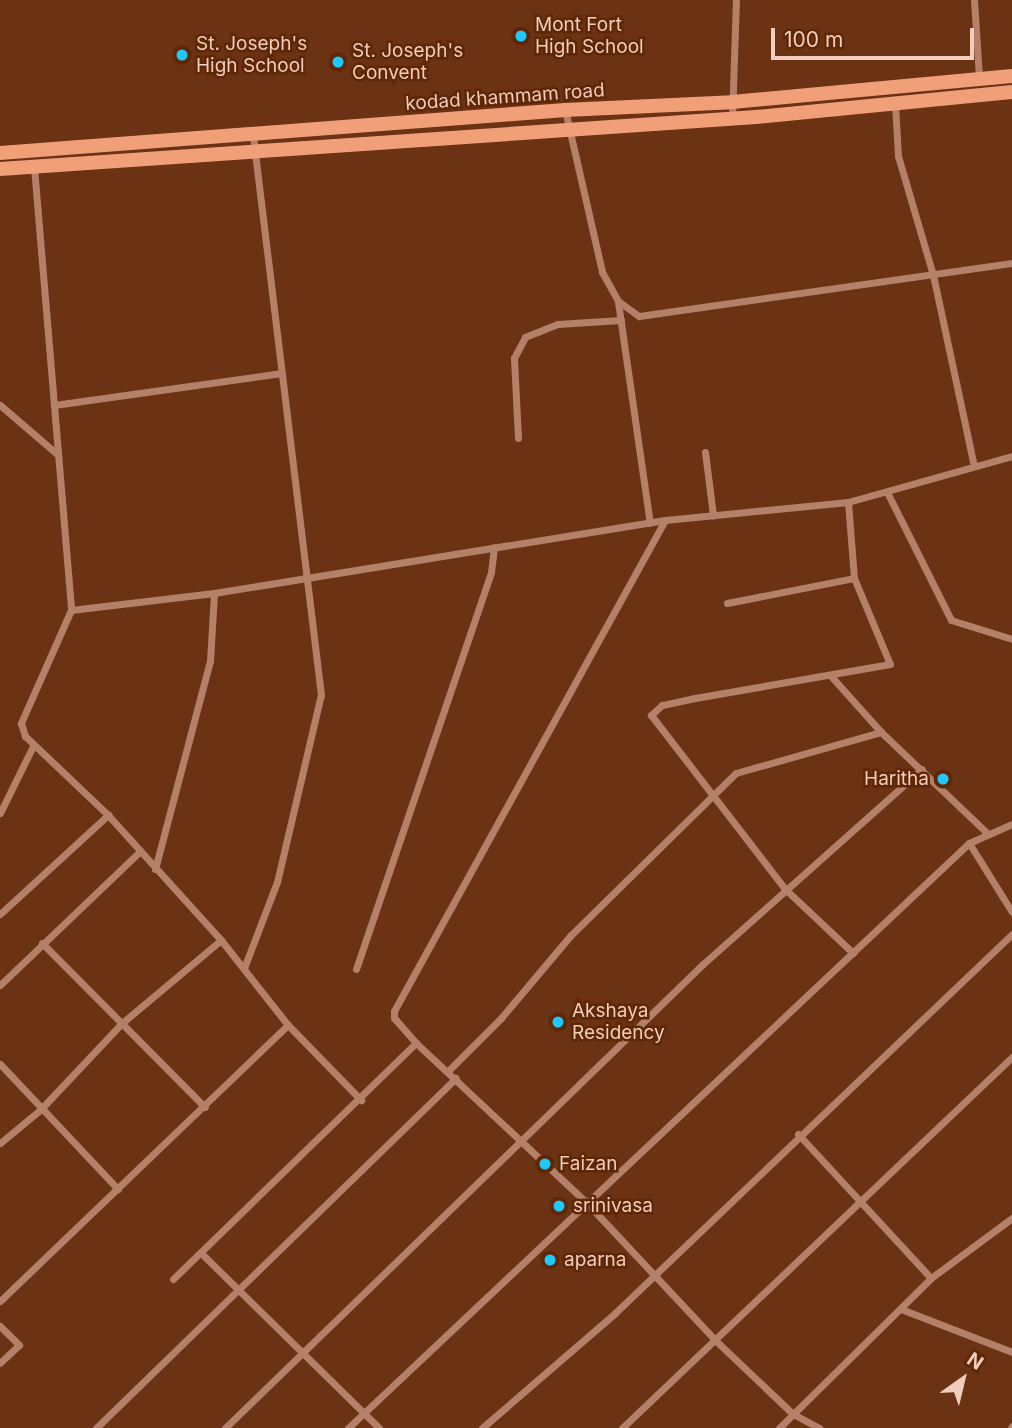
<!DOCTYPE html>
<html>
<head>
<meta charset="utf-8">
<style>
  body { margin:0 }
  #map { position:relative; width:1012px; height:1428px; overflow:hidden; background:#6b3214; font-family:Inter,sans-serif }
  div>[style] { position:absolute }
  .street>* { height:7px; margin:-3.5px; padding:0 3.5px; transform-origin:3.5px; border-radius:3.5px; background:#b48068 }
  .secondary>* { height:14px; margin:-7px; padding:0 7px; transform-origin:7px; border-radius:7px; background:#f19f79 }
  .dots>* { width:19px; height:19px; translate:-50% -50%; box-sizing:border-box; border:4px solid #5f2706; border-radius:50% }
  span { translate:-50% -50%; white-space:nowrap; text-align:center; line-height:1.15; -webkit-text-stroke:5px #5f2706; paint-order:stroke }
  .poi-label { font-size:19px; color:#f0cdbd }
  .left { translate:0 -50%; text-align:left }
  .right { translate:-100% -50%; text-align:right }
  .street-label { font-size:19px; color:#f0cdbd }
  .north { position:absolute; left:928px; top:1344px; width:70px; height:70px; -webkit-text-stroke:5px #5f2706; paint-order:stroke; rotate:34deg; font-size:19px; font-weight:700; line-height:28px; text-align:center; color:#f0cdbd }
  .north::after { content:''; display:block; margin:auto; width:24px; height:32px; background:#f0cdbd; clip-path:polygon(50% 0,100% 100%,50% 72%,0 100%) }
  .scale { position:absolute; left:771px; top:28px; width:203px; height:32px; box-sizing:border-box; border:4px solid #f0cdbd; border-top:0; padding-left:9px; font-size:21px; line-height:24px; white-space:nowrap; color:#f0cdbd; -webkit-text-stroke:5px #5f2706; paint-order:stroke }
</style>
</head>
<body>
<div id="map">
  <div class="street">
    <i style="left:974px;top:0;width:77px;rotate:86.3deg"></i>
    <i style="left:895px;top:104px;width:52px;rotate:86.7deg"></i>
    <i style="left:898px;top:156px;width:124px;rotate:73.6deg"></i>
    <i style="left:933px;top:275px;width:195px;rotate:77.9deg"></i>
    <i style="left:565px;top:110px;width:166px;rotate:77.1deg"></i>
    <i style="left:602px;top:272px;width:33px;rotate:61deg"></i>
    <i style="left:618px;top:301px;width:26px;rotate:36deg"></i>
    <i style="left:639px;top:316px;width:377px;rotate:-8.1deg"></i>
    <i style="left:732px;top:119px;width:119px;rotate:-88.1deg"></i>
    <i style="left:34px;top:167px;width:445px;rotate:85.2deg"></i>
    <i style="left:71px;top:610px;width:124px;rotate:113.9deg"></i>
    <i style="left:21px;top:723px;width:14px;rotate:73deg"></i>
    <i style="left:25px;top:736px;width:115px;rotate:43.6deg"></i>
    <i style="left:108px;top:815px;width:169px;rotate:47.9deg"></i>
    <i style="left:221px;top:940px;width:108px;rotate:51.8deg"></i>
    <i style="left:288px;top:1025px;width:105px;rotate:45.8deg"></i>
    <i style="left:618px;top:302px;width:223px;rotate:81.8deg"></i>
    <i style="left:0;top:405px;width:75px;rotate:40.7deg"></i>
    <i style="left:54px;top:405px;width:230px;rotate:-8deg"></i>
    <i style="left:518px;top:438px;width:80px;rotate:-92.9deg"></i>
    <i style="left:514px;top:358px;width:24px;rotate:-62deg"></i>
    <i style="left:525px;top:337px;width:35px;rotate:-22deg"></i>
    <i style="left:558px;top:324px;width:63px;rotate:-3.6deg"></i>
    <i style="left:705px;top:452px;width:64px;rotate:82.8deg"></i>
    <i style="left:887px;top:492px;width:143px;rotate:63.4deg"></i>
    <i style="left:951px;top:620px;width:64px;rotate:17.3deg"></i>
    <i style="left:848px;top:502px;width:76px;rotate:85.5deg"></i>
    <i style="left:854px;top:578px;width:93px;rotate:67.3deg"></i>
    <i style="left:890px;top:664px;width:198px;rotate:170.1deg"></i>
    <i style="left:695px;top:698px;width:34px;rotate:168deg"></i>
    <i style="left:662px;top:705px;width:15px;rotate:138deg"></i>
    <i style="left:651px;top:715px;width:218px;rotate:52.4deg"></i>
    <i style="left:784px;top:888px;width:95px;rotate:43.3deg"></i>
    <i style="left:727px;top:603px;width:129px;rotate:-11.1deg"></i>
    <i style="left:71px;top:610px;width:144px;rotate:-6.8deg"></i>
    <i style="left:214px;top:593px;width:457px;rotate:-9.2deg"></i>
    <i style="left:665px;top:520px;width:184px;rotate:-5.6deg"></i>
    <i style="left:848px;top:502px;width:170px;rotate:-15.7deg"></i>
    <i style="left:830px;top:675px;width:76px;rotate:48.2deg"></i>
    <i style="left:0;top:813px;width:75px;rotate:-63.8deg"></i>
    <i style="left:969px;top:843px;width:81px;rotate:58.1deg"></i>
    <i style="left:155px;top:869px;width:215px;rotate:-75.2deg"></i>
    <i style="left:210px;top:661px;width:68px;rotate:-86.6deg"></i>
    <i style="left:0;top:914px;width:147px;rotate:-42.5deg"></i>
    <i style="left:42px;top:943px;width:231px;rotate:45.2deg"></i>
    <i style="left:244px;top:968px;width:92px;rotate:-69deg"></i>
    <i style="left:277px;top:882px;width:192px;rotate:-76.8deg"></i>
    <i style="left:321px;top:695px;width:563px;rotate:-96.94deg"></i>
    <i style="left:356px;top:969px;width:419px;rotate:-71.2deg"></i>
    <i style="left:491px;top:572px;width:25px;rotate:-83deg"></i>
    <i style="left:0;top:985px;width:194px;rotate:-43.7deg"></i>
    <i style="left:416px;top:1043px;width:33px;rotate:-131deg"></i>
    <i style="left:394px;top:1018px;width:7px;rotate:-90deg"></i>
    <i style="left:394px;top:1011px;width:561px;rotate:-61.1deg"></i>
    <i style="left:0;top:1064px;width:172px;rotate:46.7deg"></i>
    <i style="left:449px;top:1070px;width:74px;rotate:-45deg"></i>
    <i style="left:501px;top:1018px;width:109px;rotate:-49.9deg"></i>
    <i style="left:571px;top:935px;width:231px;rotate:-44.5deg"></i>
    <i style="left:736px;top:773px;width:151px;rotate:-15.8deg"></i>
    <i style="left:881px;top:732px;width:145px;rotate:43.6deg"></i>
    <i style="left:798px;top:1134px;width:196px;rotate:47.3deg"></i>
    <i style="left:0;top:1143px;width:52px;rotate:-39.5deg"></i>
    <i style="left:40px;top:1110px;width:120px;rotate:-46.7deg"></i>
    <i style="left:122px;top:1023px;width:129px;rotate:-40deg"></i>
    <i style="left:201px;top:1253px;width:250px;rotate:44.5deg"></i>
    <i style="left:173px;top:1279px;width:339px;rotate:-44.2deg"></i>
    <i style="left:416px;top:1043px;width:231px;rotate:43.1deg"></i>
    <i style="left:585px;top:1201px;width:190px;rotate:46.9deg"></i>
    <i style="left:715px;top:1340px;width:108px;rotate:43.5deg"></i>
    <i style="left:793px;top:1414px;width:30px;rotate:28deg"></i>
    <i style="left:0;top:1301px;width:399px;rotate:-43.8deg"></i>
    <i style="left:901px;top:1309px;width:119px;rotate:21.2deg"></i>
    <i style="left:0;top:1326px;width:27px;rotate:45deg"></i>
    <i style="left:19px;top:1345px;width:26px;rotate:137deg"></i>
    <i style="left:96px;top:1428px;width:502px;rotate:-44.19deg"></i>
    <i style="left:225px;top:1428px;width:666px;rotate:-44.15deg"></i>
    <i style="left:703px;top:964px;width:293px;rotate:-41.7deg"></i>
    <i style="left:348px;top:1428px;width:853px;rotate:-43.29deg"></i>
    <i style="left:969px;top:843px;width:47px;rotate:-23.8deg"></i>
    <i style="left:482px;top:1428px;width:176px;rotate:-40.8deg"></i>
    <i style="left:615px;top:1313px;width:549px;rotate:-43.67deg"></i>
    <i style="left:622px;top:1428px;width:538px;rotate:-43.57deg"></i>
    <i style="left:779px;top:1428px;width:214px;rotate:-44.6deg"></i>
    <i style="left:931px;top:1278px;width:101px;rotate:-36.5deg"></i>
    <i style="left:1011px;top:1428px;width:2px;rotate:-63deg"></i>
  </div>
  <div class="secondary">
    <i style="left:0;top:153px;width:567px;rotate:-4.35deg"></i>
    <i style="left:565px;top:110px;width:167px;rotate:-2.7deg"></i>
    <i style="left:732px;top:102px;width:281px;rotate:-5.3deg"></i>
    <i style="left:0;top:169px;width:758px;rotate:-3.93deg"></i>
    <i style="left:756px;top:117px;width:257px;rotate:-5.6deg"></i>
  </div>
  <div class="dots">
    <i style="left:521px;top:36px;background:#1ec9fd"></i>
    <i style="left:182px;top:55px;background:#1ec9fd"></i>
    <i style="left:338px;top:62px;background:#1ec9fd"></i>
    <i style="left:943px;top:779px;background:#1ec9fd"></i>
    <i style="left:558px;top:1022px;background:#1ec9fd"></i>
    <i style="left:545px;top:1164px;background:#1ec9fd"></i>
    <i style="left:559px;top:1206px;background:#1ec9fd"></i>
    <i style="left:550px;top:1260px;background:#1ec9fd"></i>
  </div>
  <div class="poi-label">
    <span class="left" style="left:535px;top:36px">Mont Fort<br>High School</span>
    <span class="left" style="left:196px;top:55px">St. Joseph's<br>High School</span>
    <span class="left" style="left:352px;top:62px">St. Joseph's<br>Convent</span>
    <span class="right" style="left:929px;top:779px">Haritha</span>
    <span class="left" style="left:572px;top:1022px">Akshaya<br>Residency</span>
    <span class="left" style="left:559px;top:1164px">Faizan</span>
    <span class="left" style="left:573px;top:1206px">srinivasa</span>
    <span class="left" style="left:564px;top:1260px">aparna</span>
  </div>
  <div class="street-label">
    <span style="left:505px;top:97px;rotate:-4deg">kodad khammam road</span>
  </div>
  <div class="north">N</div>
  <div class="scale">100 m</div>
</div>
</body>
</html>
